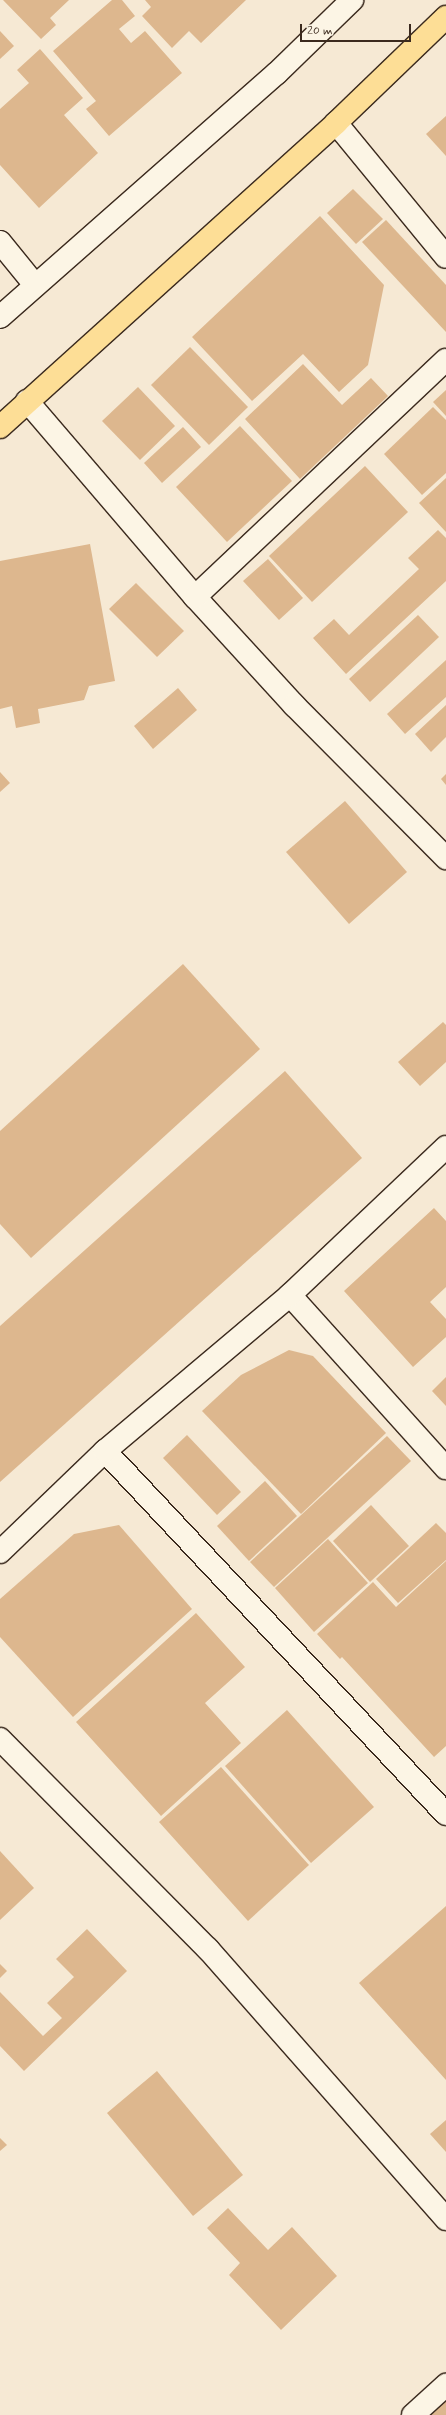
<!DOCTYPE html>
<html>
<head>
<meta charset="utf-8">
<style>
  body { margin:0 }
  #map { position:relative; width:446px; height:2415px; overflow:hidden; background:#f6e9d4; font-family:Mynerve,sans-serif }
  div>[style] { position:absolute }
  .building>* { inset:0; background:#ddb78e }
  .roads { filter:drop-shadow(1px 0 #3b2a1e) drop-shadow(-1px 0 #3b2a1e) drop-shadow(0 1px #3b2a1e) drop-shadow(0 -1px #3b2a1e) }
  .minor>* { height:22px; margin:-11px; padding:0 11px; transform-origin:11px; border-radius:11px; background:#fcf5e5 }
  .major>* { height:22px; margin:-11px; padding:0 11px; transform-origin:11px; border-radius:11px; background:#fdde96 }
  span { translate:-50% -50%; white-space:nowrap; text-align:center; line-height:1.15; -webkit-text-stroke:4px #fcf5e5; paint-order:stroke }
  .scale { position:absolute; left:300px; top:24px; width:111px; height:18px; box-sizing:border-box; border:2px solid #3b2a1e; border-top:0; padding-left:5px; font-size:12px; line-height:14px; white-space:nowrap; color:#3b2a1e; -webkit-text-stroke:3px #fcf5e5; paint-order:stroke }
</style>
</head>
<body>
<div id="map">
  <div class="building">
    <i style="clip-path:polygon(3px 0,69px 0,50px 18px,56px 25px,41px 39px)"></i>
    <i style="clip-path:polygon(112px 0,122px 0,135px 16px,119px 29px,131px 43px,145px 31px,182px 73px,109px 136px,86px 109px,96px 101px,53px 51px)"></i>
    <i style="clip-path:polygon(145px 0,246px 0,201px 43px,189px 31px,172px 48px,142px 16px,151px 7px)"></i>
    <i style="clip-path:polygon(0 31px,14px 46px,0 59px)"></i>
    <i style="clip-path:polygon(40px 49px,83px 98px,64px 115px,98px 153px,39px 208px,0 165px,0 109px,29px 83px,17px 70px)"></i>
    <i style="clip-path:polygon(446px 116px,446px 156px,426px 134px)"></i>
    <i style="clip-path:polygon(353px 189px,383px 219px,356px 244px,327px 213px)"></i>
    <i style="clip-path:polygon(320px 216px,384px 285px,368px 365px,339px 392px,303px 354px,252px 401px,192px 337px)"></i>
    <i style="clip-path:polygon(386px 220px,446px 285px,446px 332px,362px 242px)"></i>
    <i style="clip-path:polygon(190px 347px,248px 407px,209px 445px,151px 385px)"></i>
    <i style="clip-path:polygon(303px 364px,342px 405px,371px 378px,388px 396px,300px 479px,245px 419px)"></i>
    <i style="clip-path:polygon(138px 387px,175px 426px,140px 460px,102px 421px)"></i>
    <i style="clip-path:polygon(446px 390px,446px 416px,433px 402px)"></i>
    <i style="clip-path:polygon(433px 407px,446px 420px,446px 473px,422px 495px,384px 454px)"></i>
    <i style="clip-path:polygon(240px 426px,292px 481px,227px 542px,176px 487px)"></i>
    <i style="clip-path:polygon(183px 427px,201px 447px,162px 483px,144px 463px)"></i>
    <i style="clip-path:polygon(365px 466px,408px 512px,312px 602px,269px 556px)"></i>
    <i style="clip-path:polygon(446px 478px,446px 532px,419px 503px)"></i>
    <i style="clip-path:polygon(438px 530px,446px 538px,446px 581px,346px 674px,313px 638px,334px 619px,349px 635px,419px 569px,408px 558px)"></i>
    <i style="clip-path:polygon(90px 544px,115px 681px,89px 686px,84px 700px,38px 709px,40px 723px,16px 728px,12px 706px,0 709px,0 561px)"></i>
    <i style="clip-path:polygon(268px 559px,303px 598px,279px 620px,243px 581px)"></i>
    <i style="clip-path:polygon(136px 583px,184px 631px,157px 657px,109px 609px)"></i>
    <i style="clip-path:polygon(418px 615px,439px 637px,370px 702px,349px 679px)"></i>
    <i style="clip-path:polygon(446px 660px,446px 697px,405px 734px,387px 714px)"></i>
    <i style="clip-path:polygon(178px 688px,197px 710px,153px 749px,134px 726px)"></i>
    <i style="clip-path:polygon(446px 705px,446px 737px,431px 752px,415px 734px)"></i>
    <i style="clip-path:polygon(0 772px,10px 783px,0 792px)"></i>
    <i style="clip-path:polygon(446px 774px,446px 785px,441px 779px)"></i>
    <i style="clip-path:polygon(345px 801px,407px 872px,349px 924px,286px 852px)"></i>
    <i style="clip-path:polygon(183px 964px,260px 1049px,31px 1258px,0 1224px,0 1131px)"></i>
    <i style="clip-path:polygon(443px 1022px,446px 1025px,446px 1062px,420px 1086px,398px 1062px)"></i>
    <i style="clip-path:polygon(285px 1071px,362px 1158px,0 1482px,0 1326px)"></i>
    <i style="clip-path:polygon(434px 1208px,446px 1221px,446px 1287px,430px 1302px,446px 1319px,446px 1337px,413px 1367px,344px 1291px)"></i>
    <i style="clip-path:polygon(289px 1350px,313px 1356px,386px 1433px,301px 1514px,202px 1411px,241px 1375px)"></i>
    <i style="clip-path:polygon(446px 1377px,446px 1406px,432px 1391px)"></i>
    <i style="clip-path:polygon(187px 1435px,241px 1492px,217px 1515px,163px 1458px)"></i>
    <i style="clip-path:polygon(387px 1436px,411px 1461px,274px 1587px,250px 1562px)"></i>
    <i style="clip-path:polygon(265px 1481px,297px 1516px,249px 1561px,217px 1526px)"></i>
    <i style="clip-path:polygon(371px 1505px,409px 1546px,370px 1582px,333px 1541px)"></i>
    <i style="clip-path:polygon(436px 1523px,446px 1533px,446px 1560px,398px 1603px,376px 1579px)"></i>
    <i style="clip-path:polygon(119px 1525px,192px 1609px,73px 1717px,0 1637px,0 1599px,74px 1534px)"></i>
    <i style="clip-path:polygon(328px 1539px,368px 1583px,314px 1632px,275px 1588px)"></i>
    <i style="clip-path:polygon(446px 1561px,446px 1746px,434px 1757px,342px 1657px,340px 1659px,317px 1634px,373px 1582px,396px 1607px)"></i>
    <i style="clip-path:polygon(196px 1613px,245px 1667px,205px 1703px,241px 1743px,161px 1816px,76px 1722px)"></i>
    <i style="clip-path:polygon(287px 1710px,374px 1807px,311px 1863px,225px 1766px)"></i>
    <i style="clip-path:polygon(221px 1767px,309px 1865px,248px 1921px,159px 1822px)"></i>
    <i style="clip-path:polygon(0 1851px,34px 1888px,0 1920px)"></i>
    <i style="clip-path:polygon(446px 1906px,446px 2080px,359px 1983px)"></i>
    <i style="clip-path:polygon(87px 1929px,127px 1971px,24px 2071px,0 2046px,0 1992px,43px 2036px,62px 2018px,47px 2003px,74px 1977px,56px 1959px)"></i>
    <i style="clip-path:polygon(0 1964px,7px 1971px,0 1978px)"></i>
    <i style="clip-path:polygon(157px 2071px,243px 2175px,193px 2216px,107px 2113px)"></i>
    <i style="clip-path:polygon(446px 2120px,446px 2152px,430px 2134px)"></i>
    <i style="clip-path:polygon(0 2138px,7px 2145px,0 2151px)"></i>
    <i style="clip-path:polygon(228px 2208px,268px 2250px,292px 2227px,337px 2276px,281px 2330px,229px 2275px,240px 2263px,207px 2228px)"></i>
    <i style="clip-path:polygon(446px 2396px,446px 2415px,425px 2415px)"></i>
  </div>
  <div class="roads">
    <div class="minor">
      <i style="left:336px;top:123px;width:173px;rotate:50.6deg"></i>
      <i style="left:0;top:242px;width:55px;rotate:50.9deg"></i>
      <i style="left:0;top:317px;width:369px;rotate:-41.4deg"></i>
      <i style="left:277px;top:73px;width:105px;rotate:-44.2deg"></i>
      <i style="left:27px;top:401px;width:258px;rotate:49.4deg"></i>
      <i style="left:195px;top:597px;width:147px;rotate:47.5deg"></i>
      <i style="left:294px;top:705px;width:216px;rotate:45.2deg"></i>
      <i style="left:195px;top:597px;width:345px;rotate:-43.4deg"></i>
      <i style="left:290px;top:1295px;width:233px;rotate:48deg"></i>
      <i style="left:105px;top:1451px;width:498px;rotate:46.8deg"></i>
      <i style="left:0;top:1552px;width:146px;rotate:-43.9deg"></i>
      <i style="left:105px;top:1451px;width:242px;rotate:-40.1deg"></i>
      <i style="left:290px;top:1295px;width:215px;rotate:-43.5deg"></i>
      <i style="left:0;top:1739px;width:296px;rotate:45.3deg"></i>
      <i style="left:208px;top:1949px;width:360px;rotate:48.6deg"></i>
      <i style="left:413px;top:2415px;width:45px;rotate:-42.3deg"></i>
    </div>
    <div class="major">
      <i style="left:0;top:427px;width:453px;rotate:-42.1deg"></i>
      <i style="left:336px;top:123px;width:153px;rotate:-43.9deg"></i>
    </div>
  </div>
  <div class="scale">20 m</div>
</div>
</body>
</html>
